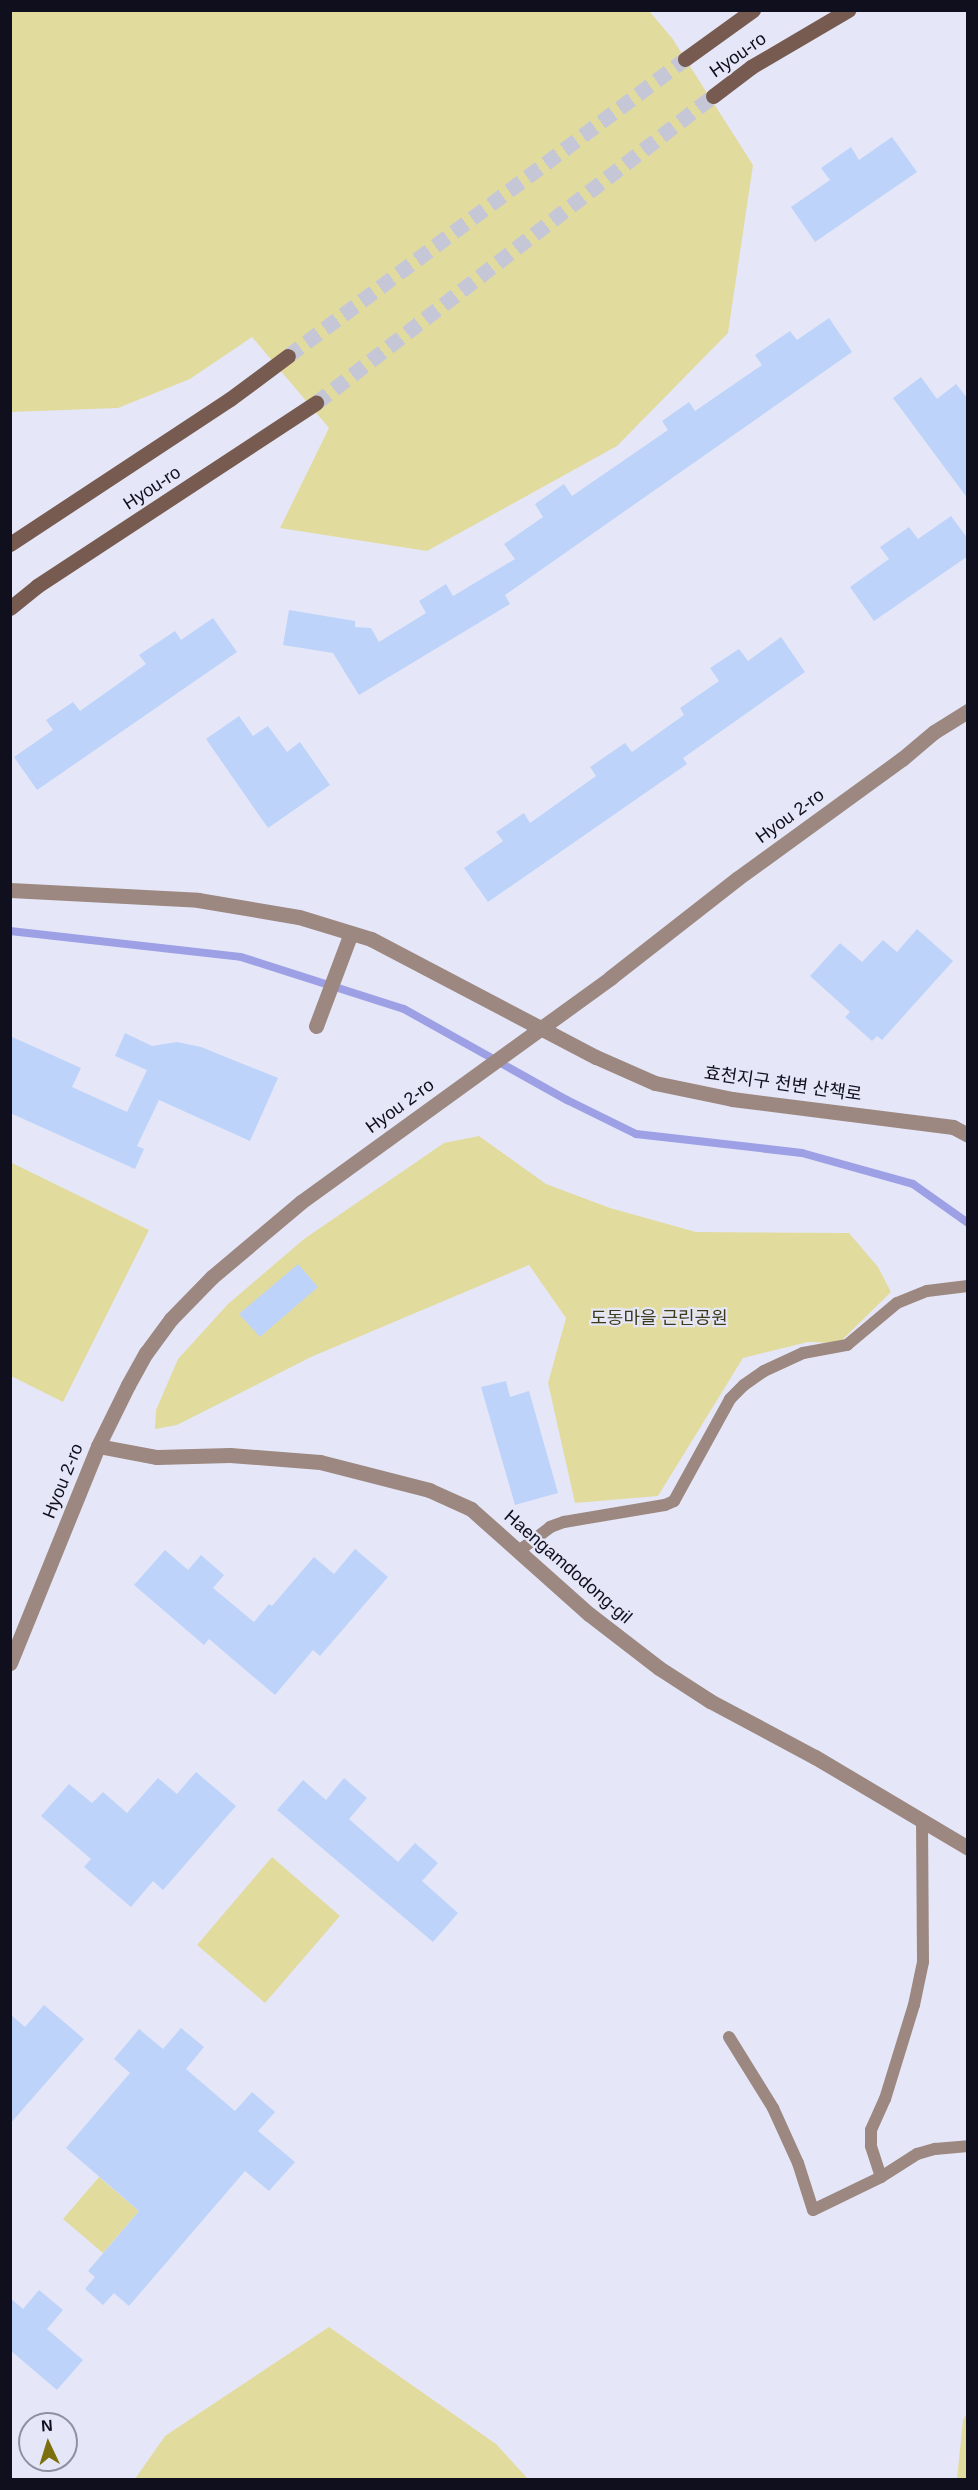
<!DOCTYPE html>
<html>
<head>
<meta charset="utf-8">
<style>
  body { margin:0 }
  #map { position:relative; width:978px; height:2490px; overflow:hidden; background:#e5e7f8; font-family:Arial,"Noto Sans KR",sans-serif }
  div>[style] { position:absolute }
  .green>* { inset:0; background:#e2db9e }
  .stream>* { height:8px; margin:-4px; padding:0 4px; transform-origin:4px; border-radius:4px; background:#9da0e5 }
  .building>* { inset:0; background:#bdd3fa }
  .secondary-tunnel>* { height:15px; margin-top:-7.5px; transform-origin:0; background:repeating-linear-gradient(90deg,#c5c7d7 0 15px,transparent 0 23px) }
  .service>* { height:12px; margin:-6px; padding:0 6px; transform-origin:6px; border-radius:6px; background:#9c8881 }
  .pedestrian>* { height:15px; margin:-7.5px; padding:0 7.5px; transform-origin:7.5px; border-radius:7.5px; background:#9c8881 }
  .minor>* { height:15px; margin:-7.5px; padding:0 7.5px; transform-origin:7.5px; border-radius:7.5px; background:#9c8881 }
  .secondary>* { height:15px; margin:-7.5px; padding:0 7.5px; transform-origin:7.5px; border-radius:7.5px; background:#775b50 }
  span { translate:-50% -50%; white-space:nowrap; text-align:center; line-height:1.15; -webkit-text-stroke:4.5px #e5e7f8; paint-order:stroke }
  .street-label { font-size:18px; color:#0f0f1d }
  .park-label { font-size:18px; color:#3e3a17 }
  .frame { position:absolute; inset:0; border:12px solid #0f0f1d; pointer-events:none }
  .north { position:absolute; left:18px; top:2412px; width:60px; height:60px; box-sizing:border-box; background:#e5e7f8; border:2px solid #8f91a0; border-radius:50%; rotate:356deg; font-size:16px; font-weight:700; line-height:24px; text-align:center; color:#0f0f1d }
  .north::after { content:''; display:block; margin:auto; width:21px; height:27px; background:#7b6f0e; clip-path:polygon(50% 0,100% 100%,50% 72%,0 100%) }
</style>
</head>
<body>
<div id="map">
  <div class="green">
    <i style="clip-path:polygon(10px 11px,649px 11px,672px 38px,753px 165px,728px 333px,617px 446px,427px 551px,280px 528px,329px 428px,252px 337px,190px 379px,118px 408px,11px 412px)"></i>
    <i style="clip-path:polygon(479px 1136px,546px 1184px,610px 1208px,696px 1232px,849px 1233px,878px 1267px,891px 1292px,839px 1343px,808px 1342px,743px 1358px,658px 1496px,575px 1503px,548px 1383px,566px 1318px,529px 1265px,311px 1357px,177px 1425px,155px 1429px,156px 1410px,178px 1359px,228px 1304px,304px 1239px,444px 1143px)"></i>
    <i style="clip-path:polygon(10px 1162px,149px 1230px,63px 1402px,11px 1376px)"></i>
    <i style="clip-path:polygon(272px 1857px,340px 1916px,265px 2003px,197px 1945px)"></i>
    <i style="clip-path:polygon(99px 2177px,139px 2211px,103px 2253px,63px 2219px)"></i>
    <i style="clip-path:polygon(329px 2327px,496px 2444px,528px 2479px,135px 2479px,165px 2436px)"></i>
    <i style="clip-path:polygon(967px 2413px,967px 2479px,957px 2479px,963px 2420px)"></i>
  </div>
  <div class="stream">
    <i style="left:10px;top:931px;width:232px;rotate:6.4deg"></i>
    <i style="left:241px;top:957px;width:171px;rotate:17.7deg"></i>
    <i style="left:404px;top:1009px;width:187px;rotate:29.2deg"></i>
    <i style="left:567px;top:1100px;width:77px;rotate:26.2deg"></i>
    <i style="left:636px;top:1134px;width:167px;rotate:6.5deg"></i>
    <i style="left:802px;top:1153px;width:115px;rotate:15.6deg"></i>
    <i style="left:913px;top:1184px;width:67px;rotate:35.3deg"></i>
  </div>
  <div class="building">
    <i style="clip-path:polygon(892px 137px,917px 172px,815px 242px,791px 207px,830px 180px,821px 168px,851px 147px,859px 160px)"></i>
    <i style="clip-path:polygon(829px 318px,852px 352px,505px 595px,510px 604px,359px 695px,333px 653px,283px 645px,289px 610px,355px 621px,355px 627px,371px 628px,379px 642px,426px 613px,419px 601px,446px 584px,453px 596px,515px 559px,504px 544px,543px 517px,535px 504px,564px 484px,572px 496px,668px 430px,662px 421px,689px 402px,695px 411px,762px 365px,755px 355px,790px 331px,797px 340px)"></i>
    <i style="clip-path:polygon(921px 377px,937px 399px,956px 384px,968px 399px,968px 499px,893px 398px)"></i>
    <i style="clip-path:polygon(951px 516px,968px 539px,968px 556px,874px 621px,850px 587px,889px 559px,880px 547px,909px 527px,918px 539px)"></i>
    <i style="clip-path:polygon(213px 618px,237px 652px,37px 790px,14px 757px,53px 730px,46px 720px,73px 702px,80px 711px,146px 664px,139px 655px,175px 631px,181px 640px)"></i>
    <i style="clip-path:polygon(781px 637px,805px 672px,683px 758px,687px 764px,488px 902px,464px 868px,503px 841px,496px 832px,524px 813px,530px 823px,596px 776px,590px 767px,625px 743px,632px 752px,684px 715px,680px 708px,719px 681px,710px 668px,739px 649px,748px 661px)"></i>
    <i style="clip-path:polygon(239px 716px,253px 736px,268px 726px,287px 752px,300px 742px,330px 785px,268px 828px,206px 739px)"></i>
    <i style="clip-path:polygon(917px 929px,953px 961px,882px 1040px,877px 1036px,872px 1041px,845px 1017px,850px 1012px,810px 976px,840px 943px,862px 962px,883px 940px,897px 952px)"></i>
    <i style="clip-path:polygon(125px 1033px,152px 1046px,177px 1042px,201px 1047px,278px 1078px,250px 1141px,159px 1100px,137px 1146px,144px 1149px,135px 1169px,10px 1113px,10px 1036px,81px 1068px,72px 1087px,127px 1112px,147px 1070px,115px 1056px)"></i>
    <i style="clip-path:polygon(298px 1264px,318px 1287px,260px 1337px,239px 1314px)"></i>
    <i style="clip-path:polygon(506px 1381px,510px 1397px,529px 1391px,558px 1493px,515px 1505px,481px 1387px)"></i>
    <i style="clip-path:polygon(355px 1549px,388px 1577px,320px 1656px,313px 1650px,275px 1695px,209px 1639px,204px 1645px,134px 1585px,165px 1550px,188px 1570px,201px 1555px,224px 1575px,213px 1588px,254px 1622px,269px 1604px,272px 1606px,314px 1557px,334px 1574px)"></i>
    <i style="clip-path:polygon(196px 1772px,236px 1806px,163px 1890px,153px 1881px,131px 1907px,84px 1867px,91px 1859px,41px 1816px,69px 1784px,92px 1803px,103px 1792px,127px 1813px,158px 1778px,177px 1794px)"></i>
    <i style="clip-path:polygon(344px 1778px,367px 1798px,349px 1819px,398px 1862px,415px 1843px,438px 1863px,422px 1881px,458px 1913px,433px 1942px,277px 1810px,303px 1780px,326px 1800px)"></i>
    <i style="clip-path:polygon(44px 2005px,84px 2039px,10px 2124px,10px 2014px,25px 2027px)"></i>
    <i style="clip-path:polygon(181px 2028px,204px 2047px,186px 2069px,235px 2111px,252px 2092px,275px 2112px,258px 2131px,295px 2162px,269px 2191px,245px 2171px,129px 2306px,114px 2293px,103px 2305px,85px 2289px,95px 2277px,88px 2271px,139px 2211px,66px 2148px,130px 2073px,114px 2059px,139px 2029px,163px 2049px)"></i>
    <i style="clip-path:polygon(39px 2290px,63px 2310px,47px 2329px,83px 2360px,57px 2390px,10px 2350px,10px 2298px,23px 2309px)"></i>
  </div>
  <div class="secondary-tunnel">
    <i style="left:288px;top:356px;width:496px;rotate:-36.8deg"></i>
    <i style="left:316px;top:403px;width:502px;rotate:-37.71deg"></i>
  </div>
  <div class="service">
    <i style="left:520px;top:1550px;width:38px;rotate:-37deg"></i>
    <i style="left:550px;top:1527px;width:15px;rotate:-20deg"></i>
    <i style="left:564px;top:1522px;width:102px;rotate:-9.6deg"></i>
    <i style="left:665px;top:1505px;width:10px;rotate:-24deg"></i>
    <i style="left:674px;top:1501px;width:116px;rotate:-61.2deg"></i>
    <i style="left:730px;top:1399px;width:20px;rotate:-45deg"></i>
    <i style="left:744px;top:1385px;width:24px;rotate:-35deg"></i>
    <i style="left:764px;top:1371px;width:43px;rotate:-24.8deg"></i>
    <i style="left:803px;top:1353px;width:45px;rotate:-10.3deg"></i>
    <i style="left:847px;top:1345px;width:65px;rotate:-40deg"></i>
    <i style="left:897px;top:1303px;width:32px;rotate:-22deg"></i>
    <i style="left:927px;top:1291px;width:41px;rotate:-7deg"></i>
    <i style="left:729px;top:2037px;width:84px;rotate:58.2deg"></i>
    <i style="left:773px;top:2108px;width:60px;rotate:65.6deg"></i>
    <i style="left:798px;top:2163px;width:49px;rotate:72.3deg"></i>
    <i style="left:813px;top:2210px;width:76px;rotate:-25.9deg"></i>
    <i style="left:881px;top:2177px;width:33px;rotate:-108deg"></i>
    <i style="left:871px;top:2146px;width:16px;rotate:-90deg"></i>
    <i style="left:871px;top:2130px;width:34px;rotate:-66deg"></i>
    <i style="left:885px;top:2099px;width:98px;rotate:-72.9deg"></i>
    <i style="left:914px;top:2005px;width:44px;rotate:-78.2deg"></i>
    <i style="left:923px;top:1962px;width:141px;rotate:-90.4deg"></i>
    <i style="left:881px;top:2177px;width:43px;rotate:-32.6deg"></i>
    <i style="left:917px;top:2154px;width:19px;rotate:-16deg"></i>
    <i style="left:935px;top:2149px;width:33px;rotate:-5deg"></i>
  </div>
  <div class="pedestrian">
    <i style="left:10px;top:890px;width:188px;rotate:3deg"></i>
    <i style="left:198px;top:900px;width:102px;rotate:9.6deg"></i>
    <i style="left:299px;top:917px;width:75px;rotate:17deg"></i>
    <i style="left:371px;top:939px;width:254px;rotate:27.7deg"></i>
    <i style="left:596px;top:1057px;width:64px;rotate:23.8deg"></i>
    <i style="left:655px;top:1083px;width:79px;rotate:11.7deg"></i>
    <i style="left:732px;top:1099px;width:223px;rotate:7.2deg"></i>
    <i style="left:953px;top:1127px;width:17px;rotate:28deg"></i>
    <i style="left:316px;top:1026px;width:99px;rotate:-69.4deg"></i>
  </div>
  <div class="minor">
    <i style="left:98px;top:1446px;width:60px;rotate:10.6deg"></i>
    <i style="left:157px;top:1457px;width:73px;rotate:-1.6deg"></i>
    <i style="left:230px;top:1455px;width:90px;rotate:4.4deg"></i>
    <i style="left:320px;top:1462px;width:113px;rotate:14.4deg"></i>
    <i style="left:429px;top:1490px;width:46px;rotate:24.3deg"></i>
    <i style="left:471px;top:1509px;width:158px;rotate:41.7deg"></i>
    <i style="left:589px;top:1614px;width:88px;rotate:37.6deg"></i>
    <i style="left:659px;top:1668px;width:61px;rotate:32.9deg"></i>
    <i style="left:710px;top:1701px;width:119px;rotate:28.1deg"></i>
    <i style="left:815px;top:1757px;width:178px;rotate:30.7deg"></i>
    <i style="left:10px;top:1663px;width:234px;rotate:-67.9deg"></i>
    <i style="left:98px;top:1446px;width:68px;rotate:-63.8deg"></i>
    <i style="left:128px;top:1385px;width:37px;rotate:-61deg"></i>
    <i style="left:146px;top:1353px;width:42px;rotate:-53.7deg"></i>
    <i style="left:171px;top:1319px;width:59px;rotate:-45.7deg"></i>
    <i style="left:212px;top:1277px;width:116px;rotate:-40.1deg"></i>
    <i style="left:301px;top:1202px;width:382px;rotate:-35.9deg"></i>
    <i style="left:610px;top:978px;width:162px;rotate:-38deg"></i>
    <i style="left:738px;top:878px;width:203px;rotate:-36deg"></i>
    <i style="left:902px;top:759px;width:42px;rotate:-40.2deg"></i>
    <i style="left:934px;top:732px;width:40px;rotate:-32deg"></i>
  </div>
  <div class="secondary">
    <i style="left:685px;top:59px;width:84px;rotate:-35.8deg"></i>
    <i style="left:713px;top:96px;width:48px;rotate:-37.3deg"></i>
    <i style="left:751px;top:67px;width:113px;rotate:-30.4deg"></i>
    <i style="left:10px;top:544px;width:263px;rotate:-33.4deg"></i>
    <i style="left:230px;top:399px;width:72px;rotate:-36.6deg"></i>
    <i style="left:10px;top:608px;width:35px;rotate:-39deg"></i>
    <i style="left:37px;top:586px;width:334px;rotate:-33.3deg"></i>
  </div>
  <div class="street-label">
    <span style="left:738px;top:55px;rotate:-35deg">Hyou-ro</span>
    <span style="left:152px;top:488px;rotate:-33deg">Hyou-ro</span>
    <span style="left:790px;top:816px;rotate:-36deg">Hyou 2-ro</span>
    <span style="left:783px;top:1084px;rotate:8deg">효천지구 천변 산책로</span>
    <span style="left:400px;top:1106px;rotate:-36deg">Hyou 2-ro</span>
    <span style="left:63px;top:1481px;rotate:-68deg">Hyou 2-ro</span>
    <span style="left:568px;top:1567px;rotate:41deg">Haengamdodong-gil</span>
  </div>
  <div class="park-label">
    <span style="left:659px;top:1318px">도동마을 근린공원</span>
  </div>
  <div class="frame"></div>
  <div class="north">N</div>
</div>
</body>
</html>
